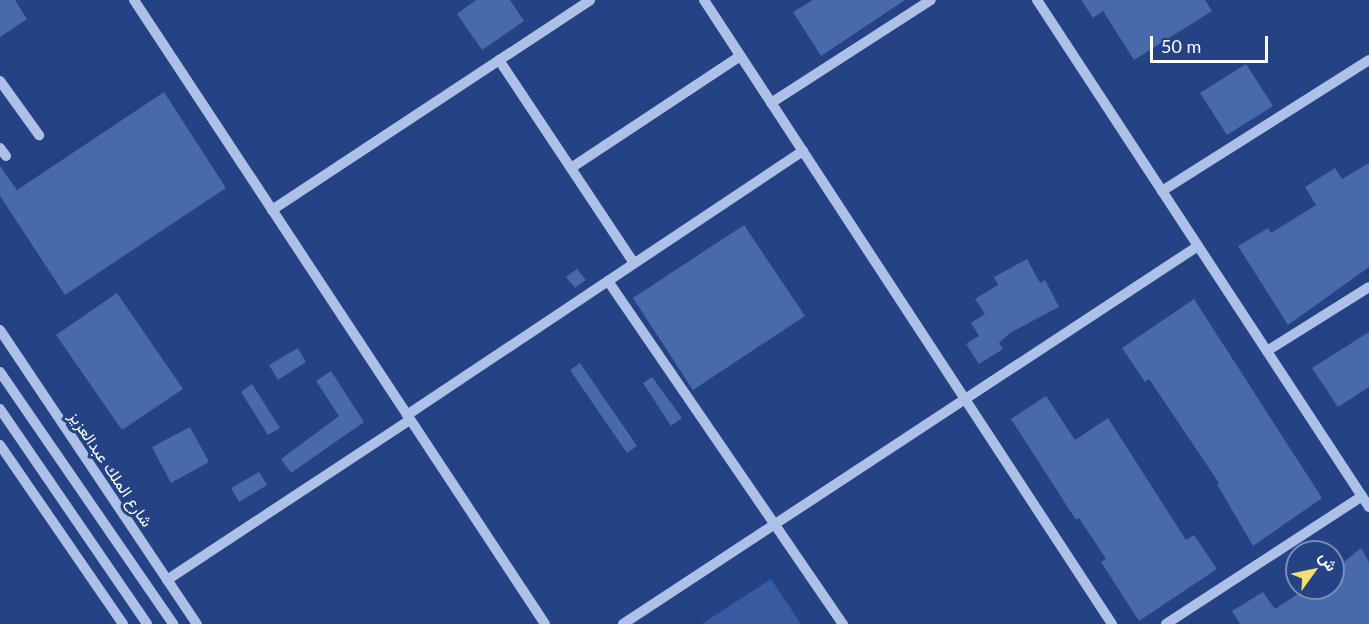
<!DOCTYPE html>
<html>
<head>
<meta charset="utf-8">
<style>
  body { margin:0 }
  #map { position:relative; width:1369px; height:624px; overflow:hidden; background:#244284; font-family:Lato,Vazirmatn,sans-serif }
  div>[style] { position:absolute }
  .green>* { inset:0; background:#385aa1 }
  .building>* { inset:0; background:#4869aa }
  .minor>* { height:10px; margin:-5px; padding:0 5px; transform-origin:5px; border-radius:5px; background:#adc1e8 }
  span { translate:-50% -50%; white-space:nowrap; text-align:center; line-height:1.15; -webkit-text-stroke:6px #244284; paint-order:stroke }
  .street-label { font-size:16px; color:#fff }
  .north { position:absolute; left:1285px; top:540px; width:60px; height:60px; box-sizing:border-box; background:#244284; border:2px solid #7c8eb5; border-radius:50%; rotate:57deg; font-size:16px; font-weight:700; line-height:24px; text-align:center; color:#fff }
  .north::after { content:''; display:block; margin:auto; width:21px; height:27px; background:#f2dd71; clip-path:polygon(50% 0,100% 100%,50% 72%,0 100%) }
  .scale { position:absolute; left:1150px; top:36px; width:118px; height:27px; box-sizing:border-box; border:3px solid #fff; border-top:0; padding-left:8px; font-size:18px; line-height:21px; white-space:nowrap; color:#fff; -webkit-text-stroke:4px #244284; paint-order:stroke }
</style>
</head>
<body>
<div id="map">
  <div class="green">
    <i style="clip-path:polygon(771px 579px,801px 624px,702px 624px)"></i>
  </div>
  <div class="building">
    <i style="clip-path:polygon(0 0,15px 0,27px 19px,0 37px)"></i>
    <i style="clip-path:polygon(476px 0,510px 0,524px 21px,482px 50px,457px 14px)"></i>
    <i style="clip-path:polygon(813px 0,905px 0,821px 56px,793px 12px)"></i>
    <i style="clip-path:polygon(1081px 0,1205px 0,1212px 11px,1134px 60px,1103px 11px,1093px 18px)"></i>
    <i style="clip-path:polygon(1246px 64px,1273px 106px,1227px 135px,1200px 93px)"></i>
    <i style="clip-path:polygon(164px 92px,226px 188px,65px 295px,0 196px,0 166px,17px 190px)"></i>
    <i style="clip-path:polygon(1369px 163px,1369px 267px,1288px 325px,1238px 246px,1268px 228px,1271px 233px,1316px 205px,1305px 187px,1335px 168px,1342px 179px)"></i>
    <i style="clip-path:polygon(744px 225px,805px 316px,693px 390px,633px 298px)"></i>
    <i style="clip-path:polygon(1027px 259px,1040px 283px,1045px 280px,1059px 307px,1010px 333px,999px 343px,1003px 349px,979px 364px,966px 344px,979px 336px,971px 323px,985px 314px,975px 299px,998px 285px,994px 277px)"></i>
    <i style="clip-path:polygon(577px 269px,586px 280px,575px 288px,566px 277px)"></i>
    <i style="clip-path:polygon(117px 293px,183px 389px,122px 430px,56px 335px)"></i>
    <i style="clip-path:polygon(1194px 299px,1322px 498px,1253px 546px,1217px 484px,1219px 483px,1149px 379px,1145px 382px,1122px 348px)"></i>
    <i style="clip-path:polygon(1369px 332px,1369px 387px,1338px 407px,1312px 368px)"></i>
    <i style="clip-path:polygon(298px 348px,306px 362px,278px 380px,269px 365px)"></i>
    <i style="clip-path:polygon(580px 363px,637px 446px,627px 453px,570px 370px)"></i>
    <i style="clip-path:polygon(331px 371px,364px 422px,291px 473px,281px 459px,339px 416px,316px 381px)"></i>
    <i style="clip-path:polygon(652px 377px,682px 418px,671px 426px,643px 383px)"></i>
    <i style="clip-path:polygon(252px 384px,280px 428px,268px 435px,241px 392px)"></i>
    <i style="clip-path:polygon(1046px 396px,1075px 440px,1108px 418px,1186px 540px,1194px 535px,1217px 569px,1139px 621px,1101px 562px,1106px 559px,1079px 518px,1076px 520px,1011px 419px)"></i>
    <i style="clip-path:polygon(190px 427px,209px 462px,171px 483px,152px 447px)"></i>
    <i style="clip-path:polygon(259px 472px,267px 485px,239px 502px,231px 488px)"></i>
    <i style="clip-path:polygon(1361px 548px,1369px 562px,1369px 624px,1240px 624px,1232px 611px,1263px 592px,1275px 609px,1307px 588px,1333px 588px,1333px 571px)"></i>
  </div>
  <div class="minor">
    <i style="left:134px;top:0;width:747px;rotate:56.63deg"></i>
    <i style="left:704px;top:0;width:746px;rotate:56.82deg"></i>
    <i style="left:1037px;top:0;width:606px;rotate:56.78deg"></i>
    <i style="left:499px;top:60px;width:244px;rotate:56.4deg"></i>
    <i style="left:0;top:81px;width:67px;rotate:54.2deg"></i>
    <i style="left:771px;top:103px;width:190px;rotate:-32.8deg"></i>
    <i style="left:0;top:148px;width:10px;rotate:53deg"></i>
    <i style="left:571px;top:168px;width:203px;rotate:-33.5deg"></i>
    <i style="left:1162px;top:191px;width:245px;rotate:-32.3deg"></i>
    <i style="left:272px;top:210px;width:381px;rotate:-33.4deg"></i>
    <i style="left:608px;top:281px;width:416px;rotate:55.6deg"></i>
    <i style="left:0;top:330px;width:354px;rotate:56.2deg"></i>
    <i style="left:1267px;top:351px;width:120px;rotate:-32.1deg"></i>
    <i style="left:0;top:372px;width:306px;rotate:55.5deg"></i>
    <i style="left:0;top:409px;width:260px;rotate:55.6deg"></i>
    <i style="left:407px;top:415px;width:476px;rotate:-33.7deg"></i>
    <i style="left:0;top:445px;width:217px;rotate:55.5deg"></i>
    <i style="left:167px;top:580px;width:291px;rotate:-33.4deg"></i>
    <i style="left:623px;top:624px;width:688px;rotate:-33.32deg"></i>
    <i style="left:1166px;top:624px;width:234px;rotate:-33.1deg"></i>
  </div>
  <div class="street-label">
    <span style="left:111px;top:469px;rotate:56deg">شارع الملك عبدالعزيز</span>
  </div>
  <div class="north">ش</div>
  <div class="scale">50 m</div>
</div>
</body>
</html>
